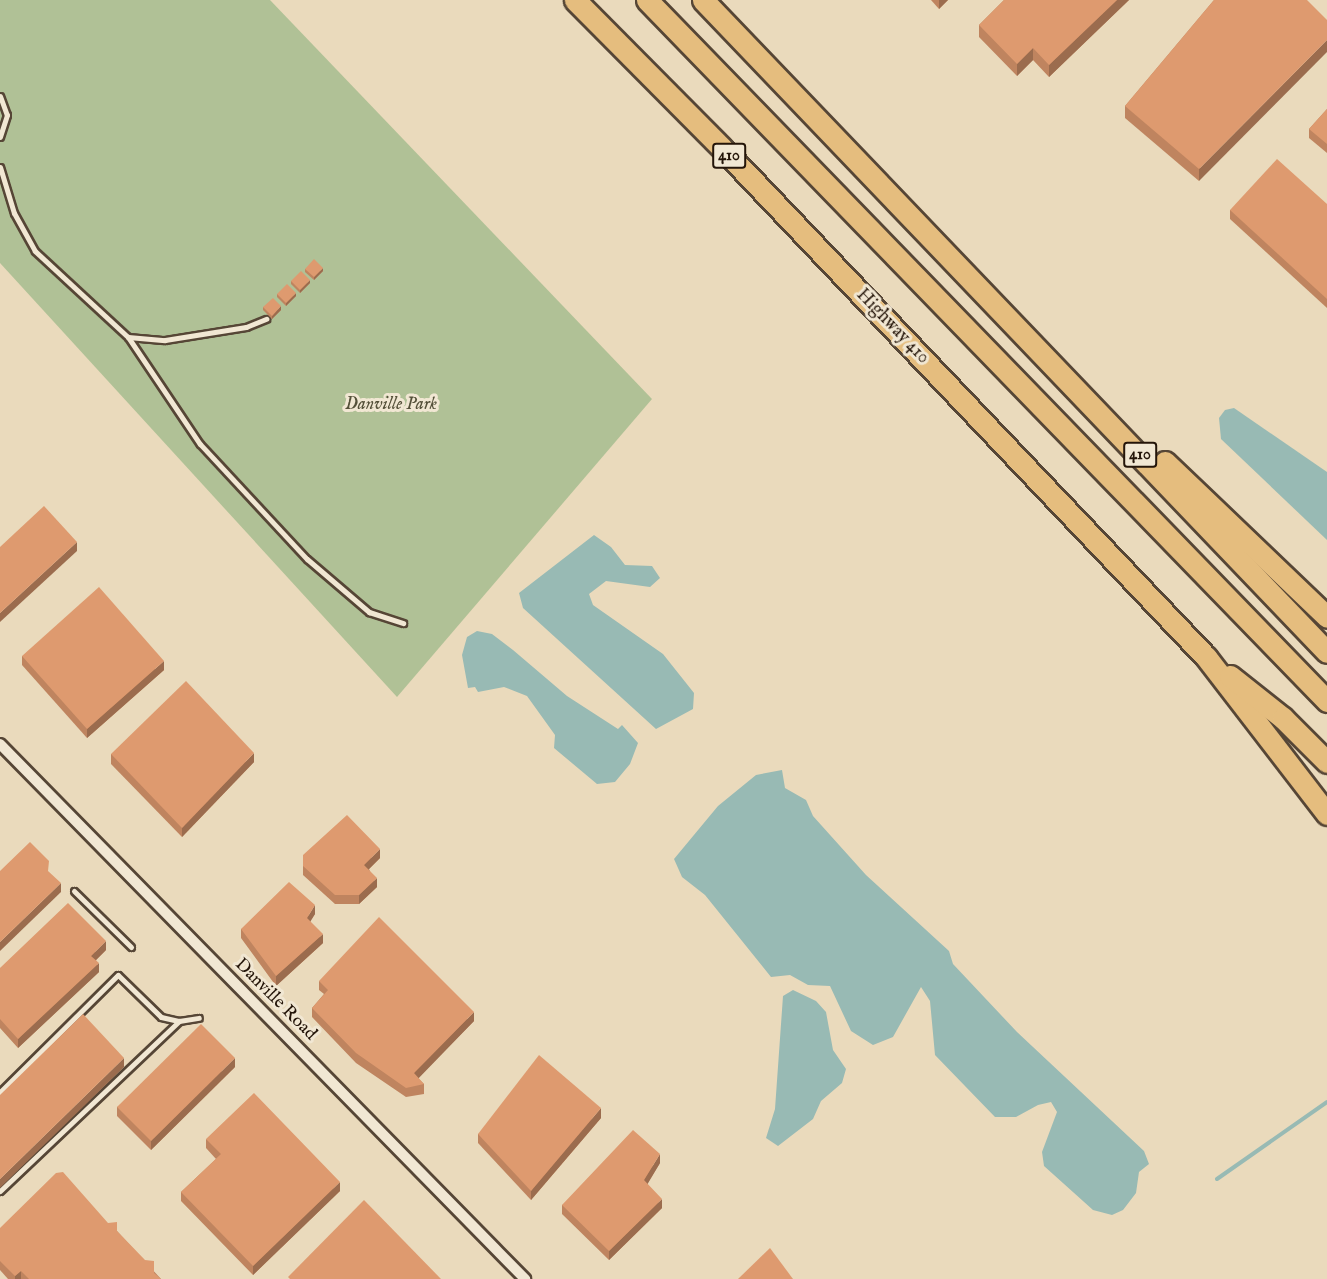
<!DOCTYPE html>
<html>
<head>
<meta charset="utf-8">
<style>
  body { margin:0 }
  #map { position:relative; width:1327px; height:1279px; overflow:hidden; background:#eadabc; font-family:"IM FELL English",serif }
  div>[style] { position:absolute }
  .green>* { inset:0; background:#b0c196 }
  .water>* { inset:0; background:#98bab4 }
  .stream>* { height:4px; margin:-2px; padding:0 2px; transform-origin:2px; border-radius:2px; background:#98bab4 }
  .roads { filter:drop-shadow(2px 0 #564636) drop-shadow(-2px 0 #564636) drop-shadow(0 2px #564636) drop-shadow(0 -2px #564636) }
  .service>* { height:5px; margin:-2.5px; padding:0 2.5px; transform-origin:2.5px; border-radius:2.5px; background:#f1e7d3 }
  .minor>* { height:10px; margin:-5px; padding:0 5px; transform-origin:5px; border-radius:5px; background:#f1e7d3 }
  .motorway>* { height:21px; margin:-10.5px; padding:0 10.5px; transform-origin:10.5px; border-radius:10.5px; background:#e5bd7e }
  .wall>* { inset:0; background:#bf845f }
  .shaded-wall>* { inset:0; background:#9b6c4e }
  .building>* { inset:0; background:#de9a6f }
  span { translate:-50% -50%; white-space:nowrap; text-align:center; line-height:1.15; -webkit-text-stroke:6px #f1e7d3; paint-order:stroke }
  .shield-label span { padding:2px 4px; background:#f1e7d3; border:2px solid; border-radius:4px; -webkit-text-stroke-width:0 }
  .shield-label { font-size:16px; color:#241509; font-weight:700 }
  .street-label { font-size:18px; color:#241509 }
  .park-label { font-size:18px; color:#55513a; font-style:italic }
</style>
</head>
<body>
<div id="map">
  <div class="green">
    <i style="clip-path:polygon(0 0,270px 0,652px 399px,397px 697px,0 263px)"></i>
  </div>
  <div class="water">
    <i style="clip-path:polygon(1234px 408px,1327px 472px,1327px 540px,1221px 439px,1219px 418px,1225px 410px)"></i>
    <i style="clip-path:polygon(594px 535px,611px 547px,625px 565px,652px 566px,660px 578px,650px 587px,606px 581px,589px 594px,593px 605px,663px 654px,694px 693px,693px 709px,656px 729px,523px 608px,519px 593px)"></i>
    <i style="clip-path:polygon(477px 631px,492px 634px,513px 650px,567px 696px,618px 729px,622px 725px,638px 743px,630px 764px,615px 782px,597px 784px,554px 748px,555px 735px,527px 696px,504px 687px,478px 692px,475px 687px,468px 688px,462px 655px,467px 637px)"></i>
    <i style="clip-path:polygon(782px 770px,785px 788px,806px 800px,813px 816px,866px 875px,949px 951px,953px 964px,1017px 1032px,1144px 1151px,1149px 1164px,1139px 1172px,1136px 1193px,1123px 1210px,1112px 1215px,1093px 1210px,1044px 1166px,1042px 1152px,1057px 1112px,1051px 1102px,1038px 1105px,1016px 1117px,995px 1117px,935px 1055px,930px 1001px,921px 987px,893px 1037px,873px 1045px,851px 1031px,830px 986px,808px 985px,790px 975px,771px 977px,705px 895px,682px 877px,674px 859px,718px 806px,756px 775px)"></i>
    <i style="clip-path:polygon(793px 990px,816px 1001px,826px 1012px,833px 1050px,846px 1069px,842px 1083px,821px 1101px,813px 1119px,778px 1146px,766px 1138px,775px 1109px,783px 996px)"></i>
  </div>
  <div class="stream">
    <i style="left:1217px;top:1179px;width:134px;rotate:-35deg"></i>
  </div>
  <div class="roads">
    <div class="service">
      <i style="left:0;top:96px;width:20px;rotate:70deg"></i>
      <i style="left:7px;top:115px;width:23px;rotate:108deg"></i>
      <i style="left:0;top:167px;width:48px;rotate:73.1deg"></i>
      <i style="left:14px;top:213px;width:43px;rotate:61.1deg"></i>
      <i style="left:35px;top:251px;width:127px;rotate:42.8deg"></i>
      <i style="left:128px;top:337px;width:129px;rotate:56.1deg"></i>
      <i style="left:200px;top:444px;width:157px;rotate:47.1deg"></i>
      <i style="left:307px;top:559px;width:82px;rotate:40.5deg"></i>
      <i style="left:369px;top:612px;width:36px;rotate:18deg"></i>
      <i style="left:128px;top:337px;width:37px;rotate:5deg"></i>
      <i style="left:165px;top:340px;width:82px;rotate:-9.1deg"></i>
      <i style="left:246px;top:327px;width:22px;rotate:-22deg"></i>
      <i style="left:74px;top:891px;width:80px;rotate:44.5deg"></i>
      <i style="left:0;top:1092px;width:166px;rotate:-44.8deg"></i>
      <i style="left:118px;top:975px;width:60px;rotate:44.3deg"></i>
      <i style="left:161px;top:1017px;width:18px;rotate:13deg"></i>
      <i style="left:179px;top:1021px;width:20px;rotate:-9deg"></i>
      <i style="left:0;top:1191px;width:247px;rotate:-43.5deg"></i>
    </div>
    <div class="minor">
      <i style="left:0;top:744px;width:750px;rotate:45.54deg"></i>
    </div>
    <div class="motorway">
      <i style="left:575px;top:0;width:207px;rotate:45.2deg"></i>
      <i style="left:721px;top:147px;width:704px;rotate:46.44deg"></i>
      <i style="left:1206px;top:657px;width:198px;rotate:52.4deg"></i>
      <i style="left:647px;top:0;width:977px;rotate:45.87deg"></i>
      <i style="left:703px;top:0;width:902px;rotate:46.26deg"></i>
      <i style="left:1165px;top:462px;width:224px;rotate:43.7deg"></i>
      <i style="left:1230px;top:676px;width:68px;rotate:38.4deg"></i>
      <i style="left:1283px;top:718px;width:62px;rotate:45deg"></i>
    </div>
  </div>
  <div class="wall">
    <i style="clip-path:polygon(931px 0,948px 0,939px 9px)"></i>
    <i style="clip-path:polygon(1004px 0,1129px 0,1049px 77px,1033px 60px,1017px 76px,979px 37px,979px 25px)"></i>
    <i style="clip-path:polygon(1214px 0,1199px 181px,1125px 118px,1125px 106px)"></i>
    <i style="clip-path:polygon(1327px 109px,1327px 153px,1309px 138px,1309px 129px)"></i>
    <i style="clip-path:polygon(1327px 204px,1327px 308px,1230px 219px,1230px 210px)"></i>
    <i style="clip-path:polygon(305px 269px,323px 271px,314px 280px,305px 272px)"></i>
    <i style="clip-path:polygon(291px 281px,310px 283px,300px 293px,291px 284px)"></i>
    <i style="clip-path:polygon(277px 294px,296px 296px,286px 306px,277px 297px)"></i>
    <i style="clip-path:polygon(263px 307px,281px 310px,272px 319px,263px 310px)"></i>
    <i style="clip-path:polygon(22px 656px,164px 670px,87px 738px,22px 665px)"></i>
    <i style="clip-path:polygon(111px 754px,254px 762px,182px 837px,111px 764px)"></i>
    <i style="clip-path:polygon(303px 855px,380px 858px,369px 869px,377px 887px,359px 904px,335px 904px,303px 875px)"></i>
    <i style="clip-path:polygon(315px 914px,310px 921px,323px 943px,276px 986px,241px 938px,241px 929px)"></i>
    <i style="clip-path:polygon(106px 950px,96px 960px,99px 972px,18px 1048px,0 1028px,0 968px)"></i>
    <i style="clip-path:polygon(319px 981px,474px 1021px,418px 1078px,424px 1084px,424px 1094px,406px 1097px,356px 1063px,312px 1017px,312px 1008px,324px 994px,319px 990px)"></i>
    <i style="clip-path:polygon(235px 1067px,151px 1150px,117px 1116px,117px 1107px)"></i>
    <i style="clip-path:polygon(601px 1118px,531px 1200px,478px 1143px,478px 1134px)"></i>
    <i style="clip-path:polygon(206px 1139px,340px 1191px,253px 1275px,181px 1201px,181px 1192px,216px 1159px,206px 1148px)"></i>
    <i style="clip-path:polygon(660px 1163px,647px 1184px,662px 1208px,609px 1260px,562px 1214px,562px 1205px)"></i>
    <i style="clip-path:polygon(108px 1223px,117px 1231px,161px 1279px,8px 1279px,0 1270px,0 1228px)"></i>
  </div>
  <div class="shaded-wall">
    <i style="clip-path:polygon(939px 0,948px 0,939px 9px)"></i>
    <i style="clip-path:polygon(1117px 0,1129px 0,1049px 77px,1049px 65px)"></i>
    <i style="clip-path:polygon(1327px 40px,1327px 52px,1199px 181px,1199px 169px)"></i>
    <i style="clip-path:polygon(1033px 48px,1033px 60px,1017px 76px,1017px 64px)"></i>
    <i style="clip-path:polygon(323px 268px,323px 271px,314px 280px,314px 277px)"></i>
    <i style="clip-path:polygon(310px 280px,310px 283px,300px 293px,300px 290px)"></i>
    <i style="clip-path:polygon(296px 293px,296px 296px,286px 306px,286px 303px)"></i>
    <i style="clip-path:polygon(281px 306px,281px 310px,272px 319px,272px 316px)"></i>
    <i style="clip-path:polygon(77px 542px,77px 551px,0 622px,0 613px)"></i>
    <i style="clip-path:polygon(164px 661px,164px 670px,87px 738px,87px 729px)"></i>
    <i style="clip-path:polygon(254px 753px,254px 762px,182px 837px,182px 828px)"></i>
    <i style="clip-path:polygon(380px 849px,380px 858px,364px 874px,364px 865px)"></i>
    <i style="clip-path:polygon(377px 878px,377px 887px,359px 904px,359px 895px)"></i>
    <i style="clip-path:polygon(61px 883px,61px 892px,0 951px,0 942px)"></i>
    <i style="clip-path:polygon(315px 905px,315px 914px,307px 927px,307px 918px)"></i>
    <i style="clip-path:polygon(323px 934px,323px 943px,276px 986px,276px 976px)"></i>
    <i style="clip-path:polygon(106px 941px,106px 950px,91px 965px,91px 956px)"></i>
    <i style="clip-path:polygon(99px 963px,99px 972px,18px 1048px,18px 1039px)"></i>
    <i style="clip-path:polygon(474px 1012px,474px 1021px,414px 1083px,414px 1073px)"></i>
    <i style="clip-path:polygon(124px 1058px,124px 1067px,0 1188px,0 1179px)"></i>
    <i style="clip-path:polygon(235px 1058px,235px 1067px,151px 1150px,151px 1141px)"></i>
    <i style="clip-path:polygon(601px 1108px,601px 1118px,531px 1200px,531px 1191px)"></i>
    <i style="clip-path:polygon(660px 1154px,660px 1163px,644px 1190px,644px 1180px)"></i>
    <i style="clip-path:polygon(340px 1182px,340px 1191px,253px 1275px,253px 1266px)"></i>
    <i style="clip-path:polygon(662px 1199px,662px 1208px,609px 1260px,609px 1251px)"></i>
    <i style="clip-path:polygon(21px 1271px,21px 1279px,15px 1279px,15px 1276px)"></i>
  </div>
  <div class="building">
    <i style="clip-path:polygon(1004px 0,1117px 0,1049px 65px,1033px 48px,1017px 64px,979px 25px)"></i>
    <i style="clip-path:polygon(1214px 0,1307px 0,1327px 20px,1327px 40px,1199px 169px,1125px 106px)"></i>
    <i style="clip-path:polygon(1327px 109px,1327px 144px,1309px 129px)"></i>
    <i style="clip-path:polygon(1277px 159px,1327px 204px,1327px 299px,1230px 210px)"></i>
    <i style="clip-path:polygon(314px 259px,323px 268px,314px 277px,305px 269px)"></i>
    <i style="clip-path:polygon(301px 271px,310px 280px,300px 290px,291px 281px)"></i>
    <i style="clip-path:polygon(287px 284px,296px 293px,286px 303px,277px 294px)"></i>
    <i style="clip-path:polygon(273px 298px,281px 306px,272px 316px,263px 307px)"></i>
    <i style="clip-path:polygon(44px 506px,77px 542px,0 613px,0 547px)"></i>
    <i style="clip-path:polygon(99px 587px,164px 661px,87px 729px,22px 656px)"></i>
    <i style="clip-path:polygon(186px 681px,254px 753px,182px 828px,111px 754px)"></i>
    <i style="clip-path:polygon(347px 815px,380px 849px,364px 865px,377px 878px,359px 895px,335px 895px,303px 866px,303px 855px)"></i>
    <i style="clip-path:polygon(30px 842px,49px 861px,48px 871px,61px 883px,0 942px,0 871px)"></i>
    <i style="clip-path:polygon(289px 882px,315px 905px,307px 918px,323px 934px,276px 976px,241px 929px)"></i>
    <i style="clip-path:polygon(68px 903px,106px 941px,91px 956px,99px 963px,18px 1039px,0 1019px,0 968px)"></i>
    <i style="clip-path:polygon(379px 917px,474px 1012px,414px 1073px,424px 1084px,406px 1088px,356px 1053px,312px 1008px,328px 990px,319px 981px)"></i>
    <i style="clip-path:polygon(83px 1014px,124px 1058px,0 1179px,0 1095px)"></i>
    <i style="clip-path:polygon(201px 1024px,235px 1058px,151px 1141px,117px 1107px)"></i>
    <i style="clip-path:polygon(539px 1055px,601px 1108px,531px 1191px,478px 1134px)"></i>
    <i style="clip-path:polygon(254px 1093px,340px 1182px,253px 1266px,181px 1192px,221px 1154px,206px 1139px)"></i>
    <i style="clip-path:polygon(633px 1130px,660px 1154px,644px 1180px,662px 1199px,609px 1251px,562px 1205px)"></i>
    <i style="clip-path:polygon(63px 1172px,108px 1223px,117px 1222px,117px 1231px,145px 1260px,154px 1261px,154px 1273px,161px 1279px,29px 1279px,21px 1271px,15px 1276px,0 1261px,0 1228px,56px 1173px)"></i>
    <i style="clip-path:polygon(364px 1200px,441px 1279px,290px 1279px,288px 1277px)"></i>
    <i style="clip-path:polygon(770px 1248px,793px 1279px,738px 1279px)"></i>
  </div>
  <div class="shield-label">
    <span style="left:729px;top:156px">410</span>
    <span style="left:1140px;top:455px">410</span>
  </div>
  <div class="street-label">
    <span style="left:892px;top:327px;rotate:46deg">Highway 410</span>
    <span style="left:275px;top:1000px;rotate:45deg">Danville Road</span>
  </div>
  <div class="park-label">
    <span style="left:391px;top:405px">Danville Park</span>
  </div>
</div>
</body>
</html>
